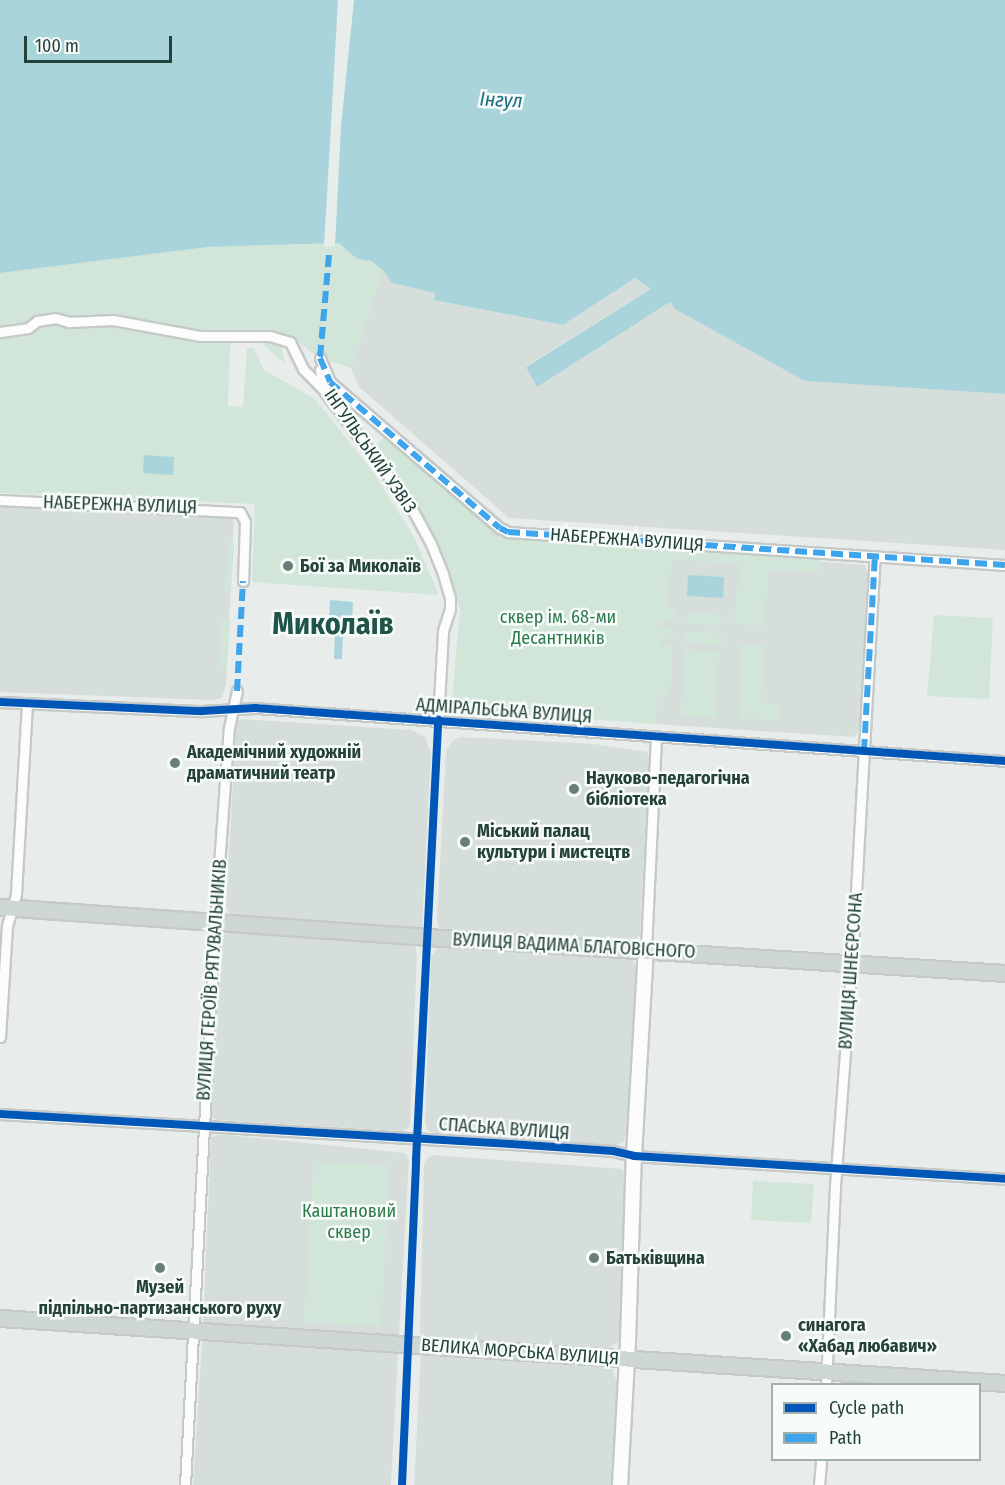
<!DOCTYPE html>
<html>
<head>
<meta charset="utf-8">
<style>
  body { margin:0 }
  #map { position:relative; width:1005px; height:1485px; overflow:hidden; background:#e8edeb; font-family:"Fira Sans Condensed",sans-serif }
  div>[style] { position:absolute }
  .built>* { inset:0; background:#d6dedb }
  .green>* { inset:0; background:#d1e6d8 }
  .water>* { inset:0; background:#a9d4db }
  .pier>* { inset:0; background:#e8edeb }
  .roads { filter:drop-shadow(2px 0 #c5cac8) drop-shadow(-2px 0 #c5cac8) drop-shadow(0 2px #c5cac8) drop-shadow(0 -2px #c5cac8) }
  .street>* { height:9px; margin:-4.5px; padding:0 4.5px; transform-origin:4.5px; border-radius:4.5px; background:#fcfcfc }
  .secondary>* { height:14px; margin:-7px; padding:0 7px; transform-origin:7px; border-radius:7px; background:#fcfcfc }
  .primary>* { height:15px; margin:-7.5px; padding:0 7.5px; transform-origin:7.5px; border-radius:7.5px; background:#cfd7d5 }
  .quiet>* { height:6px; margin-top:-3px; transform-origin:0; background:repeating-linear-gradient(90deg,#3ea4ec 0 12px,transparent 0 18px) }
  .cycleway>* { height:8px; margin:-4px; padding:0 4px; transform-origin:4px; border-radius:4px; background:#0057b8 }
  .dots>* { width:16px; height:16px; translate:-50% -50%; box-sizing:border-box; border:3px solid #f7fbf9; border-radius:50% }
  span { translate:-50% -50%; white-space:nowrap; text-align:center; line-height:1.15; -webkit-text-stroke:5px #f7fbf9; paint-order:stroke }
  .street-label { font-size:18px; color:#24423a }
  .poi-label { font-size:18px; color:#24423a; font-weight:700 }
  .left { translate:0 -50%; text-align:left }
  .park-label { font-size:18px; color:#2d7a4b }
  .water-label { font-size:20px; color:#1c6f80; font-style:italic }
  .town-label { font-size:30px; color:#1f5548; font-weight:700 }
  .legend { position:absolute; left:771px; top:1383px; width:210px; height:78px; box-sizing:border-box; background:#f7fbf9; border:2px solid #a3b1ad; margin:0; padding:8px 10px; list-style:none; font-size:18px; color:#24423a }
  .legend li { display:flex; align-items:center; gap:12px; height:30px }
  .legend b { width:30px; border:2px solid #a3b1ad }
  .scale { position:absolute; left:24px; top:36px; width:148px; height:27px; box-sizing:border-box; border:3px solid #24423a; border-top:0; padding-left:8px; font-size:18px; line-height:21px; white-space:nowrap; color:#24423a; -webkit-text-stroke:4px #f7fbf9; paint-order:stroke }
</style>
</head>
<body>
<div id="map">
  <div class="built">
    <i style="clip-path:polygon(383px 270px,392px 283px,435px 293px,434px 300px,563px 325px,635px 278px,651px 289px,526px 366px,537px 387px,670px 302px,805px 381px,1005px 394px,1005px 550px,509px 518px,359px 387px,351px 368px)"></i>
    <i style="clip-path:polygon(0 507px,222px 516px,234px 519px,226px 684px,222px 698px,213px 700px,0 692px)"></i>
    <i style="clip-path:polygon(666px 549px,865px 565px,869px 577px,861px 724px,858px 733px,853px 737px,655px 724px)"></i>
    <i style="clip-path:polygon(241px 719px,412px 730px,425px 737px,431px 753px,422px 928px,233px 916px,228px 912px,226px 907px,236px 729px,238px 721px)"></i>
    <i style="clip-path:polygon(461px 737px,594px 744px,647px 752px,649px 757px,640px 935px,636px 939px,628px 939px,440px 930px,437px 919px,446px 751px,452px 741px)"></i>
    <i style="clip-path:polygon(231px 931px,415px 945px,417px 955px,410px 1125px,407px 1129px,402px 1131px,217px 1120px,211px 1116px,208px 1112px,220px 942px,223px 935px)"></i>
    <i style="clip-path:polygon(439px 947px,631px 958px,636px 965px,626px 1136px,623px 1142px,614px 1146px,429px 1132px,425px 1123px,431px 956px)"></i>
    <i style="clip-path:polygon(218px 1134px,405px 1153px,409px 1160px,399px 1335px,203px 1323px,211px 1138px)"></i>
    <i style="clip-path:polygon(434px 1155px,622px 1169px,626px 1176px,620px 1341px,609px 1348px,601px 1348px,428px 1337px,420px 1333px,424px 1165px,427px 1158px)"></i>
    <i style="clip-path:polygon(204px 1339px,398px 1351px,391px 1485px,193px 1485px,202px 1343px)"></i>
    <i style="clip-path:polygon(421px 1353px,599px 1364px,613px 1370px,617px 1383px,612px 1485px,414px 1485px)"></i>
  </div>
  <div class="green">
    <i style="clip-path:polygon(339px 243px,357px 259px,371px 261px,383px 270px,351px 368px,320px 358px,299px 343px,278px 333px,235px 334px,230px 347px,228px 406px,243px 407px,247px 348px,254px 348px,264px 370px,315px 399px,371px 469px,414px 537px,439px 595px,252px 582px,255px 504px,0 493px,0 273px,208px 247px)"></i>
    <i style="clip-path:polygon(258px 340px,280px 341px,285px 364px)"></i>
    <i style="clip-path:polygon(385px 437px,501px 537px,820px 559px,820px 572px,768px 570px,765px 626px,734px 624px,739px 564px,672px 559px,667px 607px,675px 608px,673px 621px,662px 620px,661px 628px,673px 629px,673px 639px,661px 639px,661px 646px,673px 646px,670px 696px,658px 696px,655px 724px,463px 710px,456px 707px,452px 700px,460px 609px,440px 549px,425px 519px,376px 445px)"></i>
    <i style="clip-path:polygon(228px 541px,234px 542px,231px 593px,225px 592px)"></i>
    <i style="clip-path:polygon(687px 613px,722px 615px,721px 626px,686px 623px)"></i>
    <i style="clip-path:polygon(934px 615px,993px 618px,989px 699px,927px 696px)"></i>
    <i style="clip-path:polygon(222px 619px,230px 620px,227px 668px,220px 668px)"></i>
    <i style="clip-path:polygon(686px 631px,722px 634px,721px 645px,685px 642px)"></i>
    <i style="clip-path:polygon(742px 644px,764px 645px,761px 703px,780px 704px,779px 720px,738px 718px)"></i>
    <i style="clip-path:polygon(685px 649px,719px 651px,715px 718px,680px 715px)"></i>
    <i style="clip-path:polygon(314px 1162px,390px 1166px,381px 1326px,304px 1322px)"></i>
    <i style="clip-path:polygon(753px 1181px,814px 1184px,811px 1223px,751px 1220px)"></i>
  </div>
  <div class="water">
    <i style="clip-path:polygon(0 0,1005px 0,1005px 394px,805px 381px,675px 309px,670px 302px,537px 387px,526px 367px,651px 289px,635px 278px,563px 325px,434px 300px,435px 293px,392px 283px,383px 270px,371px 261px,357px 259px,339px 243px,208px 247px,0 273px)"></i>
    <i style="clip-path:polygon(144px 455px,174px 457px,173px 475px,143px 473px)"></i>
    <i style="clip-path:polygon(688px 575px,724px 577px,723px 598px,687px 596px)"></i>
    <i style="clip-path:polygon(330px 600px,353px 602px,352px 623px,329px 622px)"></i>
    <i style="clip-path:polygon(335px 632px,343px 632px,342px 659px,334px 659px)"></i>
  </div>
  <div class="pier">
    <i style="clip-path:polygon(338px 0,354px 0,341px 126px,335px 246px,324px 247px)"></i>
  </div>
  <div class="roads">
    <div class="street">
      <i style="left:0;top:332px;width:28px;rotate:-8deg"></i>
      <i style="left:28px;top:328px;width:11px;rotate:-38deg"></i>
      <i style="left:37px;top:321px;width:18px;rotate:-9deg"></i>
      <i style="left:55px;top:318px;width:15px;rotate:16deg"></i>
      <i style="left:69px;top:322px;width:44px;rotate:-2.6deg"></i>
      <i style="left:113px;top:320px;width:88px;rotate:10.4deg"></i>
      <i style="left:200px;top:336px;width:70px"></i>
      <i style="left:270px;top:336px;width:21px;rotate:17deg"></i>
      <i style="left:290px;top:342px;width:30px;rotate:64deg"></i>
      <i style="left:303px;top:369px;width:30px;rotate:45deg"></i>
      <i style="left:320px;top:358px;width:26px;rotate:67deg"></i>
      <i style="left:330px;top:382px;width:224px;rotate:40.7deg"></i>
      <i style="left:500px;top:528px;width:9px;rotate:27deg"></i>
      <i style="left:508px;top:532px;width:498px;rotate:3.8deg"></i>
      <i style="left:320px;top:370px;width:23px;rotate:77deg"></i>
      <i style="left:325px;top:392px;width:141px;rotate:53deg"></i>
      <i style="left:410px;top:505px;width:44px;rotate:61.7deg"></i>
      <i style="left:431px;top:544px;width:32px;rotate:68deg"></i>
      <i style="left:443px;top:574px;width:25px;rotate:74deg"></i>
      <i style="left:450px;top:598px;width:11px;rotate:90deg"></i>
      <i style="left:450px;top:609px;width:23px;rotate:108deg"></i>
      <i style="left:443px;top:631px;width:89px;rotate:93.2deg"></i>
      <i style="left:0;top:500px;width:240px;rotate:2.9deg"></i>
      <i style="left:240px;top:512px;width:11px;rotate:63deg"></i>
      <i style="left:245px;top:522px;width:59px;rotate:91.9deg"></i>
      <i style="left:0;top:702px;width:202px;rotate:2.6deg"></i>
      <i style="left:202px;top:711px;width:53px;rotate:-3.2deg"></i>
      <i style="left:255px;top:708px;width:752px;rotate:4.04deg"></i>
      <i style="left:646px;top:949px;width:210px;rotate:-87.3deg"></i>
      <i style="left:0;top:1037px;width:111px;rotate:-86.4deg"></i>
      <i style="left:7px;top:926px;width:33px;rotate:-74deg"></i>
      <i style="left:16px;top:894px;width:191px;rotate:-86.7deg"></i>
      <i style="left:0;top:1114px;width:512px;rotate:3.36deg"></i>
      <i style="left:511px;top:1144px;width:102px;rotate:3.9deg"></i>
      <i style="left:613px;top:1151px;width:22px;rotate:13deg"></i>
      <i style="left:634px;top:1156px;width:372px;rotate:3.5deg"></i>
      <i style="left:826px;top:1384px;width:198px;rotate:-87.4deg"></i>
      <i style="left:835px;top:1186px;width:241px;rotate:-85.7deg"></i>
      <i style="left:853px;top:946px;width:390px;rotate:-86.8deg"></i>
      <i style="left:185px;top:1485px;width:565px;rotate:-86.96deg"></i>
      <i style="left:215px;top:921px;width:194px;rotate:-85.9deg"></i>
      <i style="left:229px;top:728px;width:38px;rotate:-78deg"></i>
      <i style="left:819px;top:1485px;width:25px;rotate:-85deg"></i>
    </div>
    <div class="secondary">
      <i style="left:620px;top:1485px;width:143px;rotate:-86.8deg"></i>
      <i style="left:628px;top:1342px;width:186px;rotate:-88.2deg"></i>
      <i style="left:634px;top:1156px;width:207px;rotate:-86.7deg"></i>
    </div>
    <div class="primary">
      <i style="left:0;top:907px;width:428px;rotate:4deg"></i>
      <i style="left:427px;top:937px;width:579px;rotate:3.56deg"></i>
      <i style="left:0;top:1318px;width:1007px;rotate:3.7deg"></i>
    </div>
  </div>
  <div class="quiet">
    <i style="left:329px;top:255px;width:103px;rotate:95deg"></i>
    <i style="left:320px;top:358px;width:26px;rotate:67deg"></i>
    <i style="left:330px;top:382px;width:224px;rotate:40.7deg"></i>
    <i style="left:500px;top:528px;width:9px;rotate:27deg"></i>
    <i style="left:508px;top:532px;width:498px;rotate:3.8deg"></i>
    <i style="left:237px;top:691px;width:110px;rotate:-86.9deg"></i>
    <i style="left:864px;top:751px;width:194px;rotate:-86.8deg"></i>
  </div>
  <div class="cycleway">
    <i style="left:0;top:702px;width:202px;rotate:2.6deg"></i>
    <i style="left:202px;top:711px;width:53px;rotate:-3.2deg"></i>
    <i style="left:255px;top:708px;width:752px;rotate:4.04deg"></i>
    <i style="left:0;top:1114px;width:512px;rotate:3.36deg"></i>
    <i style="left:511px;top:1144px;width:102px;rotate:3.9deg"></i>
    <i style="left:613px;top:1151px;width:22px;rotate:13deg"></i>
    <i style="left:634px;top:1156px;width:372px;rotate:3.5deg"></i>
    <i style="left:402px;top:1485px;width:325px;rotate:-87.5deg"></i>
    <i style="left:416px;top:1160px;width:441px;rotate:-87.1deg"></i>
  </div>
  <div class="dots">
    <i style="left:288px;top:566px;background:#697e78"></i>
    <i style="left:175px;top:763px;background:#697e78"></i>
    <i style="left:574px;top:789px;background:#697e78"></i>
    <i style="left:465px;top:842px;background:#697e78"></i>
    <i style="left:594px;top:1258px;background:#697e78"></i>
    <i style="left:160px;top:1268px;background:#697e78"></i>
    <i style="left:786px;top:1336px;background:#697e78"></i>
  </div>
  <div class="street-label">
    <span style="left:370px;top:451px;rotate:55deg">ІНГУЛЬСЬКИЙ УЗВІЗ</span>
    <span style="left:120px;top:505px;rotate:2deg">НАБЕРЕЖНА ВУЛИЦЯ</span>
    <span style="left:627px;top:540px;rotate:4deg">НАБЕРЕЖНА ВУЛИЦЯ</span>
    <span style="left:504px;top:711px;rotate:4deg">АДМІРАЛЬСЬКА ВУЛИЦЯ</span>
    <span style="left:574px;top:946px;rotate:3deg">ВУЛИЦЯ ВАДИМА БЛАГОВІСНОГО</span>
    <span style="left:851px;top:971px;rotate:-86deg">ВУЛИЦЯ ШНЕЄРСОНА</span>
    <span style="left:212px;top:980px;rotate:-86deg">ВУЛИЦЯ ГЕРОЇВ РЯТУВАЛЬНИКІВ</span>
    <span style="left:504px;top:1129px;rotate:4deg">СПАСЬКА ВУЛИЦЯ</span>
    <span style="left:520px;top:1352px;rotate:4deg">ВЕЛИКА МОРСЬКА ВУЛИЦЯ</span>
  </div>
  <div class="poi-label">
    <span class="left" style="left:300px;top:566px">Бої за Миколаїв</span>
    <span class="left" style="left:187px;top:763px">Академічний художній<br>драматичний театр</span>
    <span class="left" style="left:586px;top:789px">Науково-педагогічна<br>бібліотека</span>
    <span class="left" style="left:477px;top:842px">Міський палац<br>культури і мистецтв</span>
    <span class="left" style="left:606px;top:1258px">Батьківщина</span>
    <span style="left:160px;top:1298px">Музей<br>підпільно-партизанського руху</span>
    <span class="left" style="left:798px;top:1336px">синагога<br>«Хабад любавич»</span>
  </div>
  <div class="park-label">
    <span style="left:558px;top:628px">сквер ім. 68-ми<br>Десантників</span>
    <span style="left:349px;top:1222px">Каштановий<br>сквер</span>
  </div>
  <div class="water-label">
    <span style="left:501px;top:100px;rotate:3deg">Інгул</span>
  </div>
  <div class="town-label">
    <span style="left:333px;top:624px">Миколаїв</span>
  </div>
  <ul class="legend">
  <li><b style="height:8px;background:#0057b8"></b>Cycle path</li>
  <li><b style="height:8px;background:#3ea4ec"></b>Path</li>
  </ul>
  <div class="scale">100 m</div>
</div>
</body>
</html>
